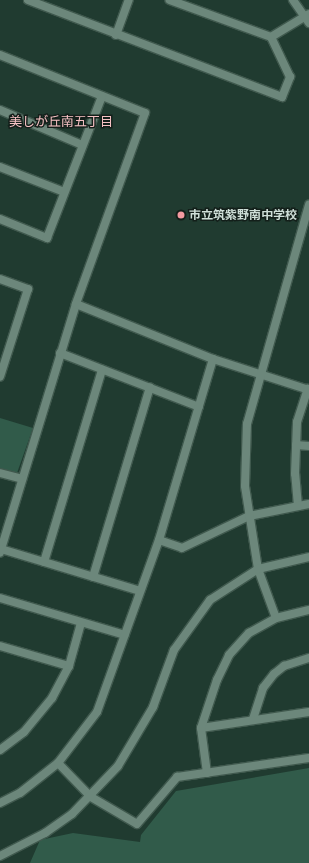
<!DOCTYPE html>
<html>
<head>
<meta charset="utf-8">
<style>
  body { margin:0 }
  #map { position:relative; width:309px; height:863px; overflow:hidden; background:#203b30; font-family:"PT Serif","Noto Sans JP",serif }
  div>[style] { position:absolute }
  .green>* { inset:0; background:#315b4a }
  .roads { filter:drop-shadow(1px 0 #40594e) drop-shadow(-1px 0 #40594e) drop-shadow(0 1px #40594e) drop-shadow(0 -1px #40594e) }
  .minor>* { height:8px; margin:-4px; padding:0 4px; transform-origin:4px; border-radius:4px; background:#6c877b }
  .tertiary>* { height:8px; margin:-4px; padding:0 4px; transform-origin:4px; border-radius:4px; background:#6c877b }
  .dots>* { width:11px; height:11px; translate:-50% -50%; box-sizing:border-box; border:2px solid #131f1a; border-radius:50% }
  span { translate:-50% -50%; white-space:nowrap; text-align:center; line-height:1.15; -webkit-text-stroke:3px #131f1a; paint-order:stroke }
  .poi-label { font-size:12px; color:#cfdfd8; font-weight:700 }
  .left { translate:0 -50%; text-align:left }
  .neighbourhood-label { font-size:13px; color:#f6c2c4 }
</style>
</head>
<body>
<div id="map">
  <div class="green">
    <i style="clip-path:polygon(0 418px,33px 428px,17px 473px,0 468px)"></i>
    <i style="clip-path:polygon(309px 768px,309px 863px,30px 863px,40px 840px,73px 833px,140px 842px,141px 835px,176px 791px)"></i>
  </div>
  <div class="roads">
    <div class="minor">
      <i style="left:28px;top:0;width:272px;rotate:20.9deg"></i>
      <i style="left:282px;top:97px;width:22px;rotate:-68deg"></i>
      <i style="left:290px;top:77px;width:44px;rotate:-115.4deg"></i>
      <i style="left:271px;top:37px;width:108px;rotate:-159.9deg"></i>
      <i style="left:116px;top:35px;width:37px;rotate:-70deg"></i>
      <i style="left:271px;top:37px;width:44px;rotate:-31.2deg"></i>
      <i style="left:0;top:55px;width:156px;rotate:21.8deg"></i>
      <i style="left:145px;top:113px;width:203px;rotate:109.9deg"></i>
      <i style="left:76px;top:304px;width:260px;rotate:107deg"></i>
      <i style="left:0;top:110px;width:89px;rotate:23.1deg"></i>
      <i style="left:0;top:167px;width:69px;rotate:21.3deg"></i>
      <i style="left:0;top:219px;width:51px;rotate:22deg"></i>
      <i style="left:47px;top:238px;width:152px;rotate:-68.8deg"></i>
      <i style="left:0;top:279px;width:30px;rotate:20deg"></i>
      <i style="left:28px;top:289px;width:92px;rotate:107.7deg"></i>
      <i style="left:76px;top:304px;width:148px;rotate:21.9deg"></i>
      <i style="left:213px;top:359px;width:101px;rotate:17.9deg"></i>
      <i style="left:60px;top:353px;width:149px;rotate:21.2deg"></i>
      <i style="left:296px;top:445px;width:13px;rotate:4deg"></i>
      <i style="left:0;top:473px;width:23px;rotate:15deg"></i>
      <i style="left:298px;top:506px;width:32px;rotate:-95deg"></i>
      <i style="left:295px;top:474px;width:52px;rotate:-87.8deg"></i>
      <i style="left:297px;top:422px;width:35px;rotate:-72deg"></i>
      <i style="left:159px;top:540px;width:24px;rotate:19deg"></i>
      <i style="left:182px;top:548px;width:74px;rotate:-25.5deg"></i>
      <i style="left:249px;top:516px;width:61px;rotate:-11.3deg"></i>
      <i style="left:1px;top:549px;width:145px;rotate:16.8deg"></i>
      <i style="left:44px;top:562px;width:201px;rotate:-73.2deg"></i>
      <i style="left:258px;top:569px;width:52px;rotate:69.8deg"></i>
      <i style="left:93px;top:577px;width:198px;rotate:-73.3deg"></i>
      <i style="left:0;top:598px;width:130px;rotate:16.5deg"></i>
      <i style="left:0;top:646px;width:72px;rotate:16.2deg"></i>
      <i style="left:253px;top:719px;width:33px;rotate:-72deg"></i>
      <i style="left:263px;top:688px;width:18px;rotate:-52deg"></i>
      <i style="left:274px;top:674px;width:13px;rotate:-39deg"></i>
      <i style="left:284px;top:666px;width:26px;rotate:-18deg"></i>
      <i style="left:201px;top:728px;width:109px;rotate:-8.4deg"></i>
      <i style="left:0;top:750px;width:30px;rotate:-37deg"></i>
      <i style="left:24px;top:732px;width:44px;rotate:-50.5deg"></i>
      <i style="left:52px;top:698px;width:36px;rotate:-62deg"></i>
      <i style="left:69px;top:666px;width:45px;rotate:-74.4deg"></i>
      <i style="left:58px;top:763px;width:47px;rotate:45.9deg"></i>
      <i style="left:91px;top:797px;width:53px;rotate:30.4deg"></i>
      <i style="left:137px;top:824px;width:62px;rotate:-49.6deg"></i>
      <i style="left:177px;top:777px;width:133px;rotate:-8.2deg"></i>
      <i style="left:207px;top:773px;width:45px;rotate:-97.6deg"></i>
      <i style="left:201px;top:728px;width:51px;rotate:-71.6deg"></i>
      <i style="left:217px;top:680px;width:28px;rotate:-64deg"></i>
      <i style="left:229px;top:655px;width:30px;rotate:-48deg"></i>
      <i style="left:249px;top:633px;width:31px;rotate:-29deg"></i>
      <i style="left:276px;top:618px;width:34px;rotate:-14deg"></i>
      <i style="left:0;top:803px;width:22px;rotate:-27deg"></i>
      <i style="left:20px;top:793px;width:48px;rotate:-38.3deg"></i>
      <i style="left:58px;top:763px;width:64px;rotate:-52.6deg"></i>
      <i style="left:97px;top:712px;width:183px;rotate:-70.2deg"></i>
      <i style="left:159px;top:540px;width:189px;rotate:-73.4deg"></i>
    </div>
    <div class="tertiary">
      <i style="left:293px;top:0;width:28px;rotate:55deg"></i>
      <i style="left:258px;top:569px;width:84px;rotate:-98.9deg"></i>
      <i style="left:245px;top:486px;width:62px;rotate:-88.2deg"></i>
      <i style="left:247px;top:424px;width:228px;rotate:-74.2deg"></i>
      <i style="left:0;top:856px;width:51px;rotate:-27.1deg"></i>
      <i style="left:45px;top:833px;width:33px;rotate:-35deg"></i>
      <i style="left:72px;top:814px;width:66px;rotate:-46.2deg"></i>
      <i style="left:118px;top:766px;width:69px;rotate:-59.3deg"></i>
      <i style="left:153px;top:707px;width:61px;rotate:-69.8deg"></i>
      <i style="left:174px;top:650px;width:62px;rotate:-54.2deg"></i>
      <i style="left:210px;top:600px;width:57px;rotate:-32.9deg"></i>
      <i style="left:258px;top:569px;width:52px;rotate:-13.2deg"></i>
    </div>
  </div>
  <div class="dots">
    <i style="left:181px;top:215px;background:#f49aa0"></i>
  </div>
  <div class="poi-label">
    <span class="left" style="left:189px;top:215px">市立筑紫野南中学校</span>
  </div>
  <div class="neighbourhood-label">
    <span style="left:61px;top:121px">美しが丘南五丁目</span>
  </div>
</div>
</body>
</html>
